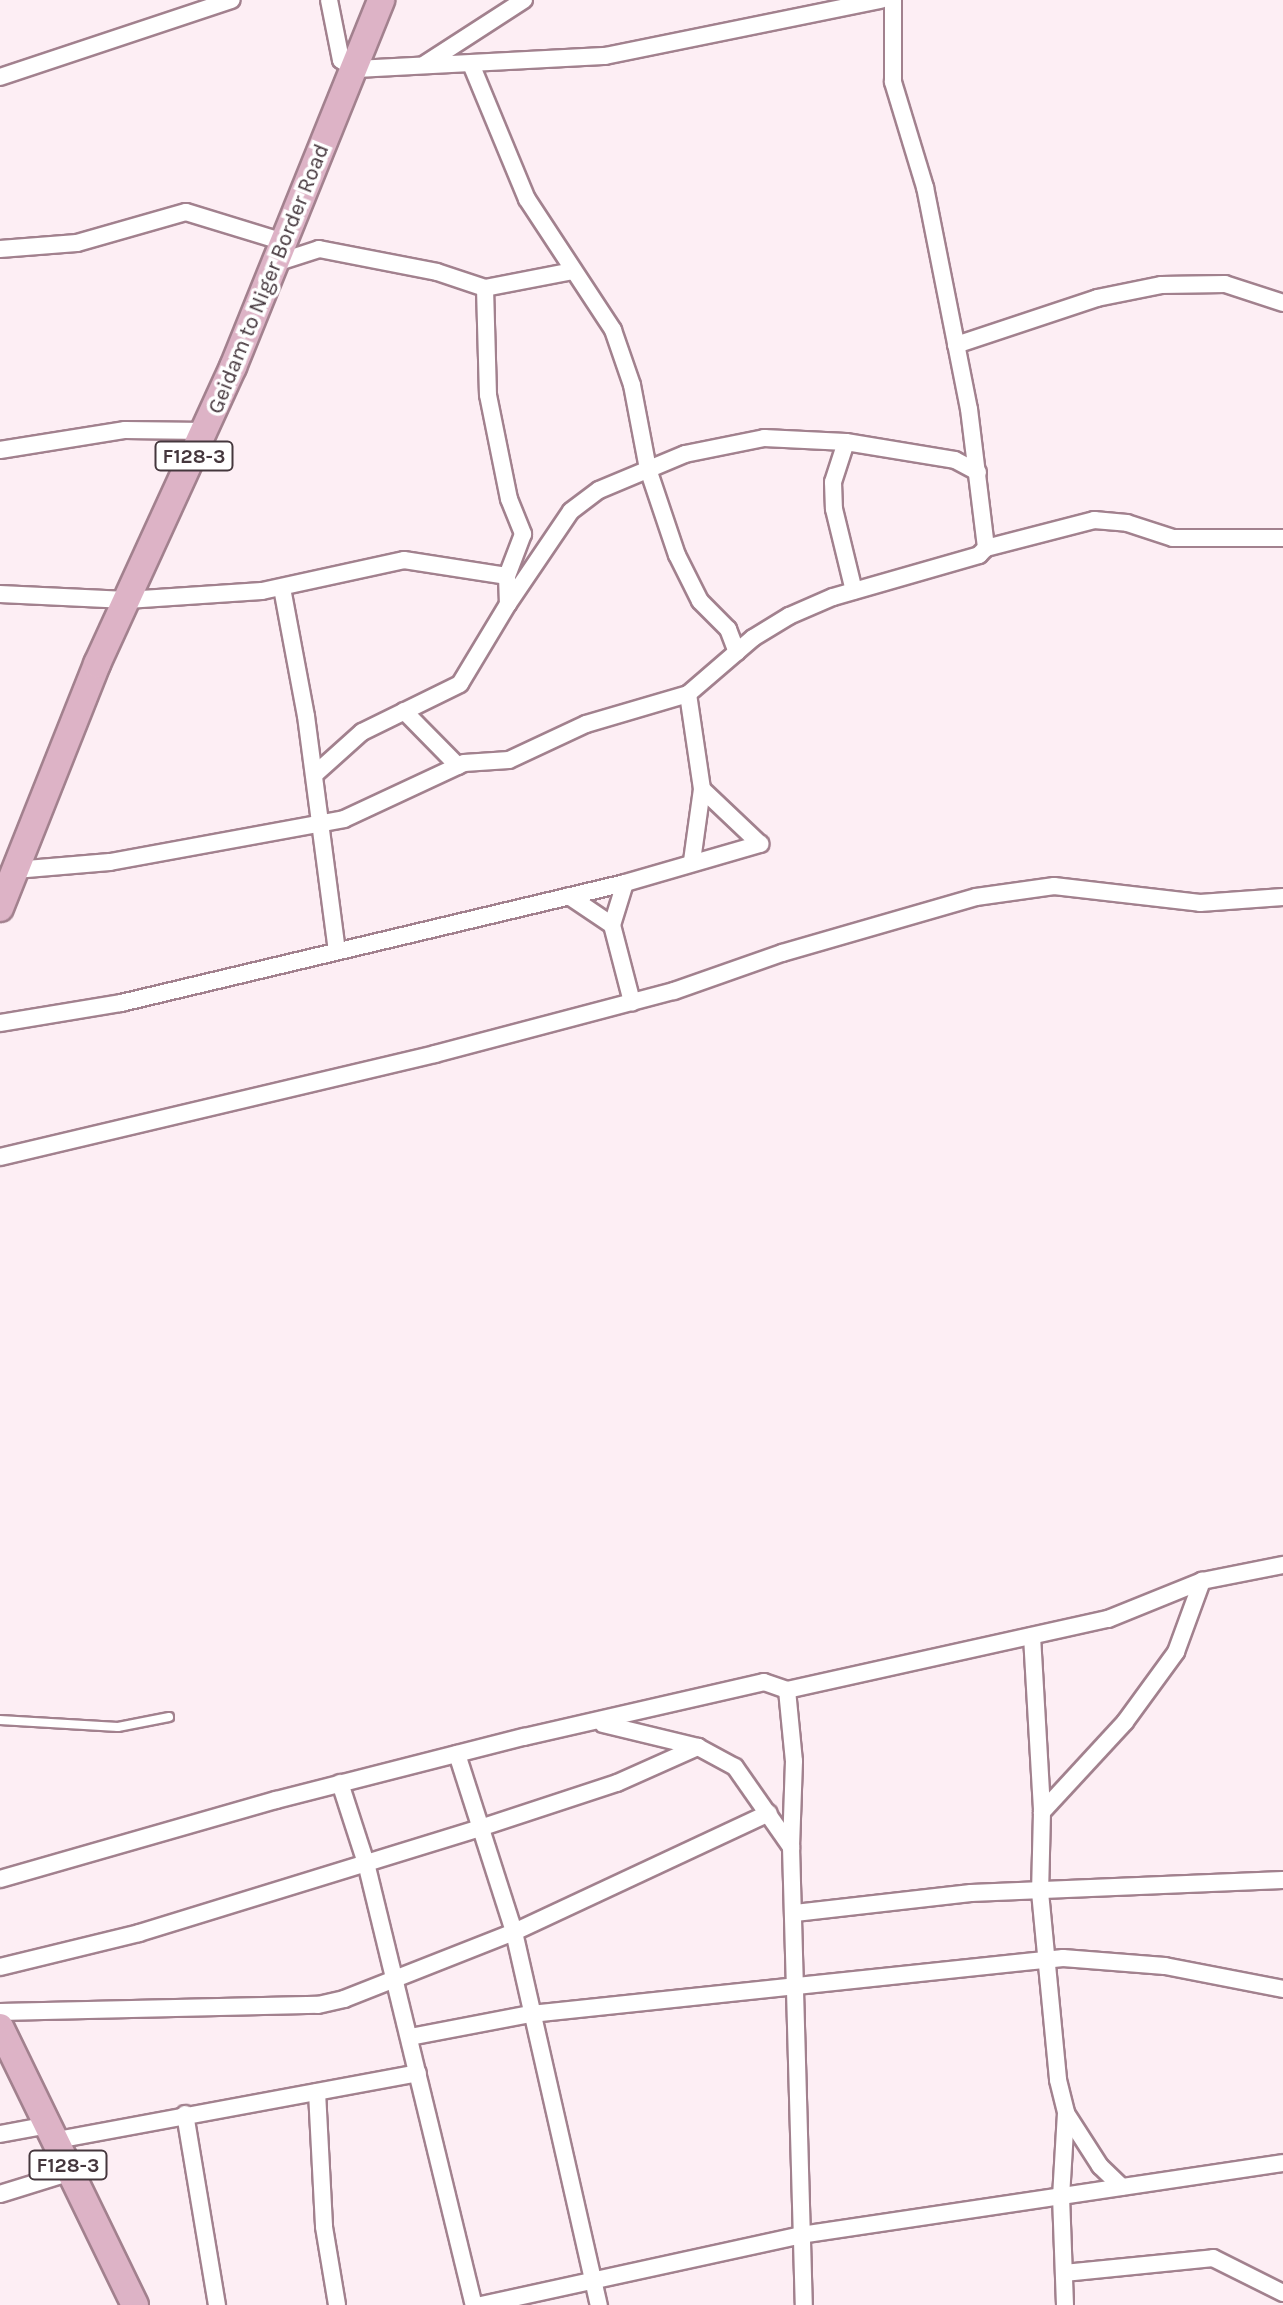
<!DOCTYPE html>
<html>
<head>
<meta charset="utf-8">
<style>
  body { margin:0 }
  #map { position:relative; width:1283px; height:2305px; overflow:hidden; background:#fdeef4; font-family:Karla,sans-serif }
  div>[style] { position:absolute }
  .roads { filter:drop-shadow(2px 0 #a2818e) drop-shadow(-2px 0 #a2818e) drop-shadow(0 2px #a2818e) drop-shadow(0 -2px #a2818e) }
  .lane>* { height:8px; margin:-4px; padding:0 4px; transform-origin:4px; border-radius:4px; background:#fff }
  .street>* { height:16px; margin:-8px; padding:0 8px; transform-origin:8px; border-radius:8px; background:#fff }
  .primary>* { height:26px; margin:-13px; padding:0 13px; transform-origin:13px; border-radius:13px; background:#ddb3c6 }
  span { translate:-50% -50%; white-space:nowrap; text-align:center; line-height:1.15; -webkit-text-stroke:7px #fff; paint-order:stroke }
  .shield-label span { padding:2px 6px; background:#fff; border:2px solid; border-radius:6px; -webkit-text-stroke-width:0 }
  .shield-label { font-size:20px; color:#45373d; font-weight:700 }
  .street-label { font-size:22px; color:#45373d }
</style>
</head>
<body>
<div id="map">
  <div class="roads">
    <div class="lane">
      <i style="left:0;top:1720px;width:118px;rotate:3.4deg"></i>
      <i style="left:118px;top:1727px;width:52px;rotate:-11.1deg"></i>
    </div>
    <div class="street">
      <i style="left:329px;top:0;width:61px;rotate:78.7deg"></i>
      <i style="left:341px;top:60px;width:17px;rotate:33deg"></i>
      <i style="left:355px;top:69px;width:250px;rotate:-3deg"></i>
      <i style="left:605px;top:56px;width:281px;rotate:-11.5deg"></i>
      <i style="left:893px;top:0;width:82px;rotate:90deg"></i>
      <i style="left:893px;top:82px;width:110px;rotate:73.1deg"></i>
      <i style="left:925px;top:187px;width:226px;rotate:78.8deg"></i>
      <i style="left:969px;top:409px;width:140px;rotate:83deg"></i>
      <i style="left:425px;top:64px;width:118px;rotate:-32.9deg"></i>
      <i style="left:471px;top:64px;width:146px;rotate:67.5deg"></i>
      <i style="left:527px;top:199px;width:157px;rotate:56.7deg"></i>
      <i style="left:613px;top:330px;width:58px;rotate:70.9deg"></i>
      <i style="left:632px;top:385px;width:86px;rotate:79.2deg"></i>
      <i style="left:648px;top:469px;width:91px;rotate:71.4deg"></i>
      <i style="left:677px;top:555px;width:51px;rotate:63.4deg"></i>
      <i style="left:700px;top:601px;width:40px;rotate:45deg"></i>
      <i style="left:728px;top:629px;width:25px;rotate:69deg"></i>
      <i style="left:0;top:77px;width:244px;rotate:-18.4deg"></i>
      <i style="left:0;top:249px;width:77px;rotate:-4.5deg"></i>
      <i style="left:77px;top:243px;width:113px;rotate:-15.9deg"></i>
      <i style="left:186px;top:212px;width:102px;rotate:17deg"></i>
      <i style="left:276px;top:263px;width:45px;rotate:-18deg"></i>
      <i style="left:319px;top:249px;width:120px;rotate:11deg"></i>
      <i style="left:437px;top:272px;width:51px;rotate:18.4deg"></i>
      <i style="left:485px;top:288px;width:107px;rotate:88.4deg"></i>
      <i style="left:488px;top:395px;width:106px;rotate:78.6deg"></i>
      <i style="left:509px;top:499px;width:38px;rotate:68deg"></i>
      <i style="left:523px;top:534px;width:45px;rotate:110.9deg"></i>
      <i style="left:507px;top:576px;width:28px;rotate:88deg"></i>
      <i style="left:508px;top:604px;width:93px;rotate:121deg"></i>
      <i style="left:460px;top:684px;width:109px;rotate:153.9deg"></i>
      <i style="left:362px;top:732px;width:64px;rotate:138.1deg"></i>
      <i style="left:485px;top:288px;width:90px;rotate:-10.9deg"></i>
      <i style="left:956px;top:345px;width:149px;rotate:-18.4deg"></i>
      <i style="left:1097px;top:298px;width:65px;rotate:-11.5deg"></i>
      <i style="left:1161px;top:285px;width:64px;rotate:-0.9deg"></i>
      <i style="left:1225px;top:284px;width:61px;rotate:18.1deg"></i>
      <i style="left:846px;top:442px;width:42px;rotate:108deg"></i>
      <i style="left:833px;top:482px;width:27px;rotate:88deg"></i>
      <i style="left:834px;top:509px;width:84px;rotate:76.3deg"></i>
      <i style="left:0;top:450px;width:127px;rotate:-9.1deg"></i>
      <i style="left:125px;top:430px;width:81px;rotate:0.7deg"></i>
      <i style="left:282px;top:588px;width:130px;rotate:79.4deg"></i>
      <i style="left:306px;top:716px;width:237px;rotate:82.5deg"></i>
      <i style="left:0;top:594px;width:127px;rotate:2.7deg"></i>
      <i style="left:127px;top:600px;width:135px;rotate:-3.8deg"></i>
      <i style="left:262px;top:591px;width:145px;rotate:-12.3deg"></i>
      <i style="left:404px;top:560px;width:104px;rotate:8.8deg"></i>
      <i style="left:508px;top:604px;width:112px;rotate:-55.9deg"></i>
      <i style="left:571px;top:511px;width:35px;rotate:-37deg"></i>
      <i style="left:599px;top:490px;width:93px;rotate:-22.7deg"></i>
      <i style="left:685px;top:454px;width:81px;rotate:-11.4deg"></i>
      <i style="left:764px;top:438px;width:82px;rotate:2.8deg"></i>
      <i style="left:846px;top:442px;width:110px;rotate:9.4deg"></i>
      <i style="left:955px;top:460px;width:26px;rotate:28deg"></i>
      <i style="left:688px;top:694px;width:96px;rotate:81.6deg"></i>
      <i style="left:702px;top:789px;width:73px;rotate:97.9deg"></i>
      <i style="left:404px;top:711px;width:77px;rotate:45.5deg"></i>
      <i style="left:702px;top:789px;width:80px;rotate:43.5deg"></i>
      <i style="left:15px;top:870px;width:95px;rotate:-4.8deg"></i>
      <i style="left:110px;top:862px;width:238px;rotate:-10.4deg"></i>
      <i style="left:344px;top:819px;width:132px;rotate:-25deg"></i>
      <i style="left:464px;top:763px;width:45px;rotate:-3.8deg"></i>
      <i style="left:509px;top:760px;width:85px;rotate:-25.1deg"></i>
      <i style="left:586px;top:724px;width:106px;rotate:-16.4deg"></i>
      <i style="left:688px;top:694px;width:86px;rotate:-40.7deg"></i>
      <i style="left:753px;top:638px;width:42px;rotate:-31.4deg"></i>
      <i style="left:789px;top:616px;width:48px;rotate:-23.4deg"></i>
      <i style="left:833px;top:597px;width:152px;rotate:-16deg"></i>
      <i style="left:979px;top:555px;width:10px;rotate:-45deg"></i>
      <i style="left:986px;top:548px;width:112px;rotate:-14.5deg"></i>
      <i style="left:1094px;top:520px;width:33px;rotate:5deg"></i>
      <i style="left:1127px;top:523px;width:48px;rotate:18.1deg"></i>
      <i style="left:1173px;top:538px;width:110px"></i>
      <i style="left:625px;top:883px;width:44px;rotate:107.2deg"></i>
      <i style="left:612px;top:925px;width:80px;rotate:75.4deg"></i>
      <i style="left:569px;top:896px;width:52px;rotate:34deg"></i>
      <i style="left:0;top:1023px;width:123px;rotate:-9.4deg"></i>
      <i style="left:121px;top:1003px;width:518px;rotate:-13.39deg"></i>
      <i style="left:625px;top:883px;width:141px;rotate:-16.1deg"></i>
      <i style="left:0;top:1157px;width:447px;rotate:-13.3deg"></i>
      <i style="left:435px;top:1054px;width:247px;rotate:-14.8deg"></i>
      <i style="left:674px;top:991px;width:114px;rotate:-19.4deg"></i>
      <i style="left:782px;top:953px;width:202px;rotate:-16.1deg"></i>
      <i style="left:976px;top:897px;width:79px;rotate:-8deg"></i>
      <i style="left:1054px;top:886px;width:147px;rotate:6.6deg"></i>
      <i style="left:1200px;top:903px;width:83px;rotate:-4.1deg"></i>
      <i style="left:1032px;top:1636px;width:176px;rotate:86.7deg"></i>
      <i style="left:1042px;top:1812px;width:80px;rotate:91.4deg"></i>
      <i style="left:1040px;top:1892px;width:189px;rotate:84.5deg"></i>
      <i style="left:1058px;top:2080px;width:34px;rotate:76deg"></i>
      <i style="left:1066px;top:2113px;width:83px;rotate:93.4deg"></i>
      <i style="left:1061px;top:2196px;width:109px;rotate:87.9deg"></i>
      <i style="left:787px;top:1690px;width:71px;rotate:84.4deg"></i>
      <i style="left:794px;top:1761px;width:86px;rotate:92deg"></i>
      <i style="left:791px;top:1847px;width:458px;rotate:88.4deg"></i>
      <i style="left:603px;top:1724px;width:98px;rotate:13.6deg"></i>
      <i style="left:698px;top:1747px;width:42px;rotate:28.4deg"></i>
      <i style="left:735px;top:1767px;width:98px;rotate:55deg"></i>
      <i style="left:457px;top:1754px;width:187px;rotate:72.2deg"></i>
      <i style="left:514px;top:1932px;width:383px;rotate:77.2deg"></i>
      <i style="left:340px;top:1783px;width:84px;rotate:72deg"></i>
      <i style="left:366px;top:1863px;width:455px;rotate:76.3deg"></i>
      <i style="left:1042px;top:1812px;width:122px;rotate:-47.3deg"></i>
      <i style="left:1125px;top:1722px;width:87px;rotate:-53.9deg"></i>
      <i style="left:1176px;top:1652px;width:76px;rotate:-69.9deg"></i>
      <i style="left:0;top:1879px;width:287px;rotate:-16deg"></i>
      <i style="left:276px;top:1800px;width:256px;rotate:-14.3deg"></i>
      <i style="left:524px;top:1737px;width:246px;rotate:-12.9deg"></i>
      <i style="left:764px;top:1682px;width:24px;rotate:19deg"></i>
      <i style="left:787px;top:1690px;width:329px;rotate:-12.5deg"></i>
      <i style="left:1108px;top:1619px;width:101px;rotate:-22deg"></i>
      <i style="left:1202px;top:1581px;width:83px;rotate:-11.2deg"></i>
      <i style="left:795px;top:1913px;width:177px;rotate:-6.5deg"></i>
      <i style="left:971px;top:1893px;width:312px;rotate:-2.4deg"></i>
      <i style="left:0;top:1967px;width:143px;rotate:-13.7deg"></i>
      <i style="left:139px;top:1933px;width:357px;rotate:-17.1deg"></i>
      <i style="left:480px;top:1828px;width:144px;rotate:-18.2deg"></i>
      <i style="left:617px;top:1783px;width:89px;rotate:-24deg"></i>
      <i style="left:0;top:2012px;width:318px;rotate:-1.3deg"></i>
      <i style="left:318px;top:2005px;width:27px;rotate:-13deg"></i>
      <i style="left:344px;top:1999px;width:183px;rotate:-21.5deg"></i>
      <i style="left:514px;top:1932px;width:281px;rotate:-25deg"></i>
      <i style="left:410px;top:2037px;width:123px;rotate:-10.8deg"></i>
      <i style="left:531px;top:2014px;width:535px;rotate:-6.01deg"></i>
      <i style="left:1063px;top:1958px;width:102px;rotate:4.5deg"></i>
      <i style="left:1165px;top:1966px;width:120px;rotate:11deg"></i>
      <i style="left:317px;top:2092px;width:135px;rotate:87deg"></i>
      <i style="left:324px;top:2227px;width:79px;rotate:80.5deg"></i>
      <i style="left:1066px;top:2113px;width:63px;rotate:57.3deg"></i>
      <i style="left:1100px;top:2166px;width:30px;rotate:44deg"></i>
      <i style="left:185px;top:2114px;width:194px;rotate:80.5deg"></i>
      <i style="left:0;top:2134px;width:50px;rotate:-10.4deg"></i>
      <i style="left:57px;top:2140px;width:367px;rotate:-10.5deg"></i>
      <i style="left:0;top:2194px;width:74px;rotate:-17.2deg"></i>
      <i style="left:1064px;top:2273px;width:150px;rotate:-5.7deg"></i>
      <i style="left:1213px;top:2258px;width:78px;rotate:26.6deg"></i>
      <i style="left:481px;top:2305px;width:328px;rotate:-12.3deg"></i>
      <i style="left:801px;top:2235px;width:487px;rotate:-8.5deg"></i>
    </div>
    <div class="primary">
      <i style="left:0;top:908px;width:263px;rotate:-68.3deg"></i>
      <i style="left:97px;top:664px;width:327px;rotate:-65.4deg"></i>
      <i style="left:233px;top:367px;width:396px;rotate:-68deg"></i>
      <i style="left:0;top:2027px;width:309px;rotate:64.1deg"></i>
    </div>
  </div>
  <div class="shield-label">
    <span style="left:194px;top:456px">F128-3</span>
    <span style="left:68px;top:2165px">F128-3</span>
  </div>
  <div class="street-label">
    <span style="left:269px;top:279px;rotate:-68deg">Geidam to Niger Border Road</span>
  </div>
</div>
</body>
</html>
